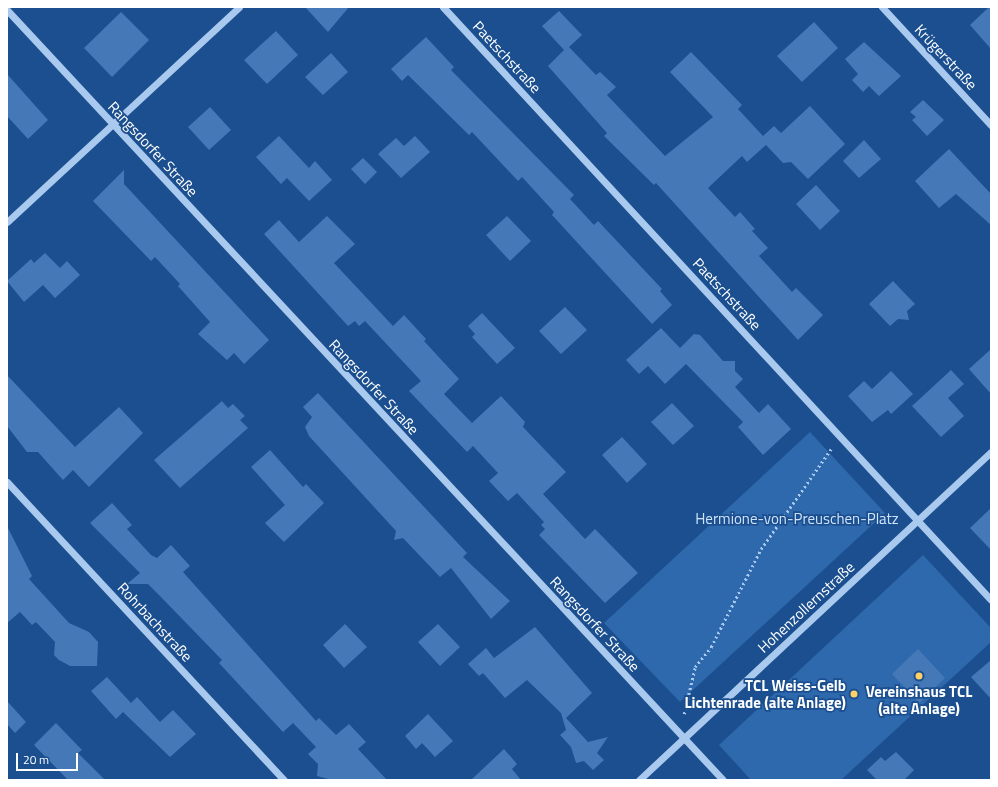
<!DOCTYPE html>
<html>
<head>
<meta charset="utf-8">
<style>
  body { margin:0 }
  #map { position:relative; width:998px; height:787px; overflow:hidden; background:#1b4f8f; font-family:"Titillium Web",sans-serif }
  div>[style] { position:absolute }
  .green>* { inset:0; background:#2e69ad }
  .building>* { inset:0; background:#4478b7 }
  .path>* { height:2.5px; margin-top:-1.25px; transform-origin:0; background:repeating-linear-gradient(90deg,#a9c9ee 0 2px,transparent 0 5px) }
  .minor>* { height:7px; margin:-3.5px; padding:0 3.5px; transform-origin:3.5px; border-radius:3.5px; background:#a9c9ee }
  .dots>* { width:11px; height:11px; translate:-50% -50%; box-sizing:border-box; border:2px solid #1b4f8f; border-radius:50% }
  span { translate:-50% -50%; white-space:nowrap; text-align:center; line-height:1.15; -webkit-text-stroke:3.5px #1b4f8f; paint-order:stroke }
  .street-label { font-size:15px; color:#fff }
  .park-label { font-size:15px; color:#cfe3fa }
  .poi-label { font-size:15px; color:#fff; font-weight:700 }
  .right { translate:-100% -50%; text-align:right }
  .frame { position:absolute; inset:0; border:8px solid #fff; pointer-events:none }
  .scale { position:absolute; left:16px; top:753px; width:62px; height:18px; box-sizing:border-box; border:2px solid #fff; border-top:0; padding-left:5px; font-size:12px; line-height:14px; white-space:nowrap; color:#fff; -webkit-text-stroke:3px #1b4f8f; paint-order:stroke }
</style>
</head>
<body>
<div id="map">
  <div class="green">
    <i style="clip-path:polygon(810px 432px,885px 513px,680px 702px,604px 623px)"></i>
    <i style="clip-path:polygon(923px 555px,991px 628px,991px 642px,841px 780px,751px 780px,719px 745px)"></i>
  </div>
  <div class="building">
    <i style="clip-path:polygon(305px 7px,349px 7px,328px 32px)"></i>
    <i style="clip-path:polygon(989px 7px,991px 7px,991px 49px,970px 25px)"></i>
    <i style="clip-path:polygon(559px 11px,582px 35px,569px 47px,596px 75px,600px 72px,616px 87px,607px 95px,665px 156px,713px 117px,670px 72px,691px 52px,742px 105px,738px 109px,763px 136px,774px 126px,781px 133px,810px 106px,845px 144px,808px 179px,791px 162px,783px 163px,766px 145px,747px 162px,742px 156px,708px 188px,735px 217px,740px 212px,755px 229px,752px 231px,768px 248px,759px 256px,792px 292px,796px 288px,823px 315px,798px 340px,656px 183px,654px 185px,604px 136px,607px 133px,548px 66px,564px 50px,542px 26px)"></i>
    <i style="clip-path:polygon(121px 12px,149px 40px,112px 77px,84px 48px)"></i>
    <i style="clip-path:polygon(814px 22px,838px 48px,802px 82px,777px 56px)"></i>
    <i style="clip-path:polygon(276px 31px,298px 55px,267px 84px,244px 60px)"></i>
    <i style="clip-path:polygon(426px 37px,454px 67px,451px 70px,574px 195px,570px 199px,594px 225px,598px 221px,662px 289px,660px 291px,672px 305px,652px 324px,552px 215px,554px 212px,522px 177px,518px 181px,472px 132px,469px 135px,408px 75px,402px 81px,391px 69px)"></i>
    <i style="clip-path:polygon(864px 42px,901px 76px,879px 96px,869px 86px,863px 92px,852px 80px,858px 74px,845px 59px)"></i>
    <i style="clip-path:polygon(331px 53px,348px 72px,323px 95px,305px 77px)"></i>
    <i style="clip-path:polygon(7px 74px,48px 120px,28px 139px,7px 116px)"></i>
    <i style="clip-path:polygon(923px 100px,944px 120px,927px 136px,912px 120px,916px 117px,910px 112px)"></i>
    <i style="clip-path:polygon(210px 107px,231px 130px,209px 150px,188px 127px)"></i>
    <i style="clip-path:polygon(279px 136px,309px 168px,315px 161px,332px 180px,309px 201px,287px 178px,281px 184px,256px 157px)"></i>
    <i style="clip-path:polygon(415px 136px,430px 152px,401px 178px,378px 154px,396px 138px,404px 146px)"></i>
    <i style="clip-path:polygon(864px 140px,881px 159px,859px 178px,843px 161px)"></i>
    <i style="clip-path:polygon(949px 149px,991px 194px,991px 225px,956px 194px,939px 208px,915px 181px)"></i>
    <i style="clip-path:polygon(363px 158px,377px 172px,365px 184px,351px 169px)"></i>
    <i style="clip-path:polygon(124px 170px,124px 184px,269px 340px,244px 364px,234px 353px,227px 360px,198px 334px,210px 322px,178px 286px,180px 284px,155px 257px,151px 261px,93px 201px)"></i>
    <i style="clip-path:polygon(816px 185px,840px 211px,820px 230px,796px 204px)"></i>
    <i style="clip-path:polygon(327px 216px,355px 244px,334px 263px,393px 326px,404px 315px,426px 339px,424px 341px,459px 379px,444px 394px,472px 423px,501px 396px,525px 422px,523px 427px,566px 472px,543px 494px,585px 539px,595px 529px,638px 573px,605px 603px,539px 535px,545px 529px,541px 525px,544px 522px,517px 493px,508px 501px,489px 481px,498px 473px,473px 446px,467px 452px,409px 391px,421px 381px,365px 321px,359px 326px,355px 321px,348px 326px,264px 234px,279px 220px,299px 242px)"></i>
    <i style="clip-path:polygon(507px 216px,531px 241px,510px 261px,486px 235px)"></i>
    <i style="clip-path:polygon(45px 253px,60px 268px,67px 261px,80px 275px,55px 298px,43px 285px,24px 302px,7px 281px,31px 259px,34px 263px)"></i>
    <i style="clip-path:polygon(893px 281px,915px 304px,907px 311px,909px 320px,898px 319px,890px 326px,869px 304px)"></i>
    <i style="clip-path:polygon(565px 307px,587px 330px,561px 354px,539px 331px)"></i>
    <i style="clip-path:polygon(482px 313px,515px 348px,497px 364px,472px 337px,475px 334px,468px 326px)"></i>
    <i style="clip-path:polygon(661px 328px,680px 348px,694px 334px,700px 335px,723px 361px,735px 361px,735px 371px,743px 379px,735px 387px,759px 413px,768px 404px,791px 429px,763px 455px,738px 427px,743px 422px,686px 364px,665px 384px,648px 366px,639px 374px,626px 360px)"></i>
    <i style="clip-path:polygon(991px 349px,991px 394px,969px 369px)"></i>
    <i style="clip-path:polygon(951px 370px,964px 384px,948px 398px,964px 416px,941px 437px,912px 406px)"></i>
    <i style="clip-path:polygon(891px 371px,913px 394px,891px 414px,888px 410px,872px 422px,848px 396px,864px 381px,872px 389px)"></i>
    <i style="clip-path:polygon(7px 375px,75px 447px,119px 407px,143px 433px,89px 487px,73px 470px,63px 480px,38px 452px,27px 452px,7px 426px)"></i>
    <i style="clip-path:polygon(318px 393px,467px 553px,463px 557px,510px 601px,491px 619px,451px 568px,440px 577px,403px 538px,394px 540px,396px 531px,309px 436px,305px 427px,312px 417px,303px 407px)"></i>
    <i style="clip-path:polygon(222px 401px,228px 408px,233px 404px,245px 416px,240px 420px,248px 428px,180px 488px,154px 460px)"></i>
    <i style="clip-path:polygon(672px 403px,694px 426px,673px 445px,651px 422px)"></i>
    <i style="clip-path:polygon(622px 437px,647px 464px,627px 483px,602px 455px)"></i>
    <i style="clip-path:polygon(270px 450px,303px 487px,306px 484px,324px 503px,284px 542px,265px 523px,285px 505px,251px 467px)"></i>
    <i style="clip-path:polygon(112px 503px,132px 525px,127px 529px,151px 555px,157px 558px,171px 545px,190px 566px,183px 572px,316px 721px,319px 718px,336px 735px,349px 724px,366px 742px,358px 749px,387px 780px,332px 780px,317px 776px,318px 764px,308px 754px,316px 747px,293px 723px,283px 732px,219px 663px,222px 660px,159px 595px,148px 584px,127px 584px,140px 573px,90px 523px)"></i>
    <i style="clip-path:polygon(991px 508px,991px 550px,970px 528px)"></i>
    <i style="clip-path:polygon(7px 526px,32px 576px,29px 579px,69px 623px,89px 632px,98px 642px,97px 666px,70px 666px,59px 660px,54px 655px,55px 642px,36px 622px,32px 625px,20px 612px,7px 623px)"></i>
    <i style="clip-path:polygon(345px 624px,367px 647px,344px 668px,323px 645px)"></i>
    <i style="clip-path:polygon(438px 624px,460px 647px,440px 666px,418px 642px)"></i>
    <i style="clip-path:polygon(535px 627px,592px 693px,566px 718px,588px 742px,608px 737px,597px 753px,604px 760px,593px 770px,584px 761px,576px 763px,571px 747px,560px 735px,566px 730px,561px 713px,527px 680px,505px 698px,483px 673px,479px 676px,468px 664px,486px 648px,494px 658px)"></i>
    <i style="clip-path:polygon(918px 649px,945px 678px,919px 703px,892px 674px)"></i>
    <i style="clip-path:polygon(991px 660px,991px 699px,971px 677px)"></i>
    <i style="clip-path:polygon(107px 677px,131px 703px,137px 697px,160px 722px,173px 710px,196px 734px,170px 757px,123px 712px,116px 719px,91px 691px)"></i>
    <i style="clip-path:polygon(7px 701px,26px 722px,15px 733px,7px 724px)"></i>
    <i style="clip-path:polygon(428px 714px,453px 741px,435px 757px,422px 743px,416px 749px,405px 736px)"></i>
    <i style="clip-path:polygon(56px 723px,82px 750px,78px 753px,105px 780px,68px 780px,34px 745px)"></i>
    <i style="clip-path:polygon(504px 749px,517px 764px,512px 769px,521px 780px,471px 780px)"></i>
    <i style="clip-path:polygon(896px 752px,914px 770px,904px 780px,877px 780px,867px 770px,881px 757px,885px 761px)"></i>
  </div>
  <div class="path">
    <i style="left:684px;top:714px;width:48px;rotate:-76.8deg"></i>
    <i style="left:695px;top:667px;width:26px;rotate:-51deg"></i>
    <i style="left:711px;top:647px;width:110px;rotate:-63deg"></i>
    <i style="left:761px;top:549px;width:122px;rotate:-55deg"></i>
  </div>
  <div class="minor">
    <i style="left:443px;top:7px;width:807px;rotate:47.26deg"></i>
    <i style="left:882px;top:7px;width:161px;rotate:47.3deg"></i>
    <i style="left:7px;top:10px;width:1051px;rotate:47.08deg"></i>
    <i style="left:7px;top:222px;width:316px;rotate:-42.8deg"></i>
    <i style="left:7px;top:482px;width:407px;rotate:47.1deg"></i>
    <i style="left:639px;top:780px;width:481px;rotate:-43deg"></i>
  </div>
  <div class="dots">
    <i style="left:919px;top:676px;background:#ffd166"></i>
    <i style="left:854px;top:694px;background:#ffd166"></i>
  </div>
  <div class="street-label">
    <span style="left:507px;top:57px;rotate:47deg">Paetschstraße</span>
    <span style="left:946px;top:57px;rotate:47deg">Krügerstraße</span>
    <span style="left:153px;top:149px;rotate:47deg">Rangsdorfer Straße</span>
    <span style="left:727px;top:294px;rotate:47deg">Paetschstraße</span>
    <span style="left:374px;top:387px;rotate:47deg">Rangsdorfer Straße</span>
    <span style="left:806px;top:607px;rotate:-43deg">Hohenzollernstraße</span>
    <span style="left:155px;top:622px;rotate:47deg">Rohrbachstraße</span>
    <span style="left:595px;top:624px;rotate:47deg">Rangsdorfer Straße</span>
  </div>
  <div class="park-label">
    <span style="left:797px;top:519px">Hermione-von-Preuschen-Platz</span>
  </div>
  <div class="poi-label">
    <span class="right" style="left:846px;top:694px">TCL Weiss-Gelb<br>Lichtenrade (alte Anlage)</span>
    <span style="left:919px;top:700px">Vereinshaus TCL<br>(alte Anlage)</span>
  </div>
  <div class="frame"></div>
  <div class="scale">20 m</div>
</div>
</body>
</html>
